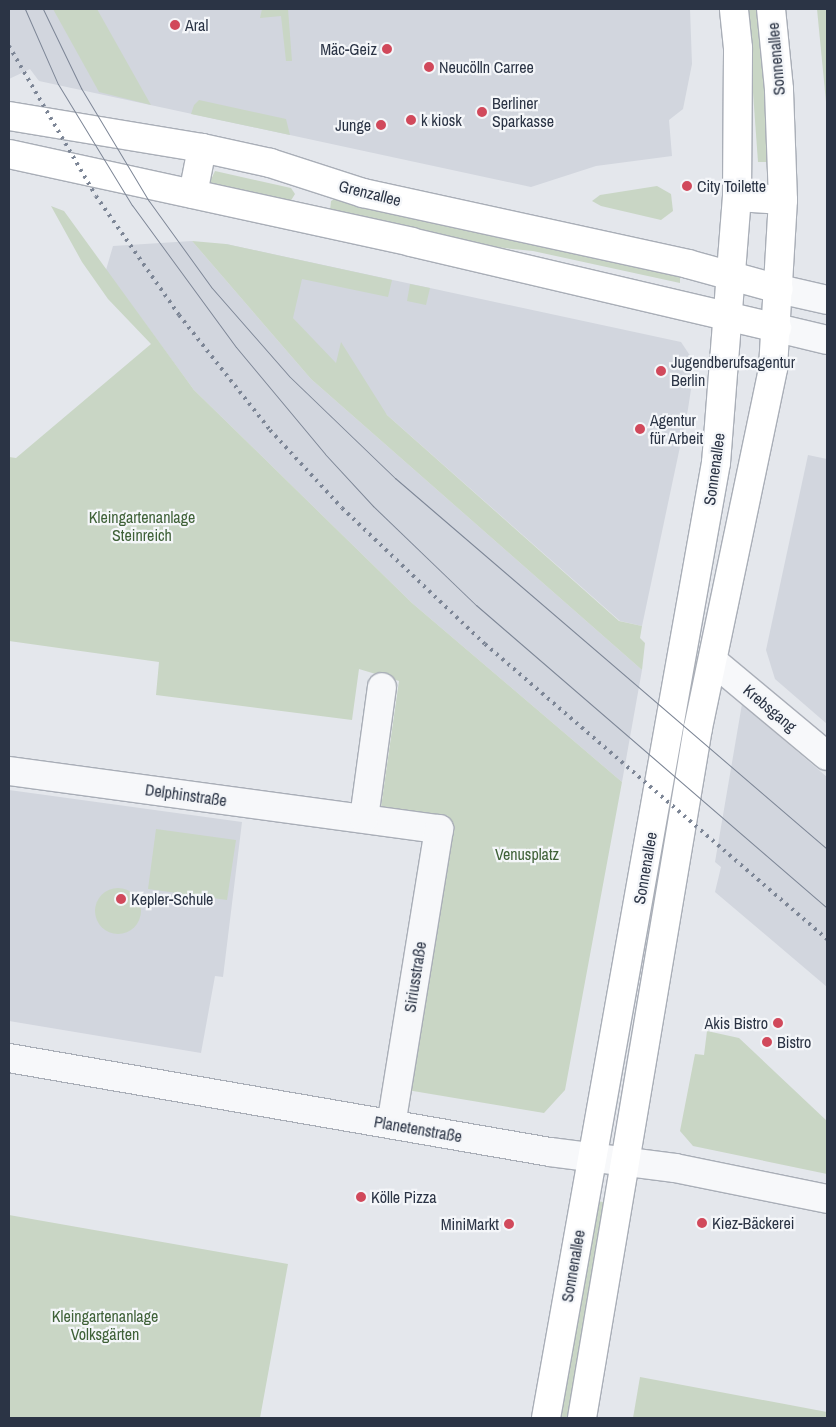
<!DOCTYPE html>
<html>
<head>
<meta charset="utf-8">
<style>
  body { margin:0 }
  #map { position:relative; width:836px; height:1427px; overflow:hidden; background:#e4e7ec; font-family:"Archivo Narrow",sans-serif }
  div>[style] { position:absolute }
  .built>* { inset:0; background:#d2d6de }
  .green>* { inset:0; background:#c9d6c5 }
  .round { border-radius:50% }
  .roads { filter:drop-shadow(1px 0 #a9aeb7) drop-shadow(-1px 0 #a9aeb7) drop-shadow(0 1px #a9aeb7) drop-shadow(0 -1px #a9aeb7) }
  .minor>* { height:28px; margin:-14px; padding:0 14px; transform-origin:14px; border-radius:14px; background:#f7f8fa }
  .major>* { height:28px; margin:-14px; padding:0 14px; transform-origin:14px; border-radius:14px; background:#fff }
  .tram>* { height:1px; margin:-0.5px; padding:0 0.5px; transform-origin:0.5px; border-radius:0.5px; background:#7d8696 }
  .rail>* { height:4px; margin-top:-2px; transform-origin:0; background:repeating-linear-gradient(90deg,#7d8696 0 2.5px,transparent 0 7.5px) }
  .dots>* { width:14px; height:14px; translate:-50% -50%; box-sizing:border-box; border:2px solid #f4f6f9; border-radius:50% }
  span { translate:-50% -50%; white-space:nowrap; text-align:center; line-height:1.15; -webkit-text-stroke:4.5px #f4f6f9; paint-order:stroke }
  .poi-label { font-size:16px; color:#2b3445 }
  .left { translate:0 -50%; text-align:left }
  .right { translate:-100% -50%; text-align:right }
  .street-label { font-size:16px; color:#2b3445 }
  .park-label { font-size:16px; color:#3f6138 }
  .frame { position:absolute; inset:0; border:10px solid #2b3445; pointer-events:none }
</style>
</head>
<body>
<div id="map">
  <div class="built">
    <i style="clip-path:polygon(9px 9px,690px 9px,692px 64px,683px 109px,669px 120px,672px 156px,596px 166px,531px 187px,39px 81px,30px 69px,9px 79px)"></i>
    <i style="clip-path:polygon(192px 241px,311px 379px,642px 670px,622px 782px,412px 603px,194px 390px,106px 270px,113px 246px)"></i>
    <i style="clip-path:polygon(226px 244px,681px 342px,695px 363px,688px 409px,642px 626px,620px 621px,352px 384px)"></i>
    <i style="clip-path:polygon(808px 455px,827px 459px,827px 724px,775px 679px,766px 650px)"></i>
    <i style="clip-path:polygon(742px 704px,827px 777px,827px 987px,715px 892px,721px 867px,715px 862px)"></i>
    <i style="clip-path:polygon(9px 790px,242px 822px,223px 977px,215px 976px,201px 1053px,9px 1021px)"></i>
  </div>
  <div class="green">
    <i style="clip-path:polygon(53px 9px,97px 9px,151px 105px,99px 92px)"></i>
    <i style="clip-path:polygon(262px 9px,288px 9px,292px 61px,286px 61px,281px 16px,260px 18px)"></i>
    <i style="clip-path:polygon(747px 9px,759px 9px,770px 162px,758px 162px)"></i>
    <i style="clip-path:polygon(817px 9px,827px 9px,827px 112px)"></i>
    <i style="clip-path:polygon(199px 100px,286px 119px,290px 135px,191px 114px,194px 105px)"></i>
    <i style="clip-path:polygon(215px 171px,291px 188px,295px 194px,290px 202px,209px 184px)"></i>
    <i style="clip-path:polygon(657px 186px,671px 194px,673px 211px,661px 220px,601px 206px,592px 201px,600px 195px)"></i>
    <i style="clip-path:polygon(336px 198px,680px 273px,680px 283px,533px 251px,466px 244px,330px 211px,331px 201px)"></i>
    <i style="clip-path:polygon(51px 206px,64px 211px,194px 390px,412px 603px,622px 782px,565px 1090px,544px 1113px,407px 1090px,448px 816px,381px 807px,399px 681px,359px 669px,352px 720px,156px 695px,159px 662px,9px 641px,9px 457px,16px 458px,151px 344px,108px 299px,82px 262px)"></i>
    <i style="clip-path:polygon(192px 241px,226px 244px,392px 280px,388px 297px,302px 279px,293px 318px,336px 363px,341px 342px,387px 415px,619px 621px,642px 626px,640px 638px,645px 643px,642px 670px,311px 379px)"></i>
    <i style="clip-path:polygon(410px 284px,430px 288px,426px 305px,407px 301px)"></i>
    <i style="clip-path:polygon(156px 829px,236px 840px,227px 900px,148px 889px)"></i>
    <i class="round" style="left:95px;top:888px;width:46px;height:46px"></i>
    <i style="clip-path:polygon(707px 1031px,739px 1038px,827px 1121px,827px 1174px,693px 1146px,680px 1131px,695px 1054px,704px 1055px)"></i>
    <i style="clip-path:polygon(596px 1201px,611px 1203px,573px 1418px,557px 1418px)"></i>
    <i style="clip-path:polygon(9px 1215px,288px 1264px,260px 1418px,9px 1418px)"></i>
    <i style="clip-path:polygon(640px 1377px,827px 1412px,827px 1418px,633px 1418px)"></i>
  </div>
  <div class="roads">
    <div class="minor">
      <i style="left:779px;top:289px;width:49px;rotate:12.9deg"></i>
      <i style="left:777px;top:328px;width:51px;rotate:13.5deg"></i>
      <i style="left:713px;top:661px;width:148px;rotate:39.8deg"></i>
      <i style="left:9px;top:771px;width:434px;rotate:7.7deg"></i>
      <i style="left:439px;top:829px;width:299px;rotate:99.2deg"></i>
      <i style="left:364px;top:818px;width:132px;rotate:-82.2deg"></i>
      <i style="left:9px;top:1058px;width:549px;rotate:9.86deg"></i>
      <i style="left:550px;top:1152px;width:126px;rotate:7.3deg"></i>
      <i style="left:675px;top:1168px;width:155px;rotate:11.5deg"></i>
    </div>
    <div class="major">
      <i style="left:9px;top:116px;width:196px;rotate:9.4deg"></i>
      <i style="left:202px;top:148px;width:70px;rotate:12.4deg"></i>
      <i style="left:270px;top:163px;width:98px;rotate:17.9deg"></i>
      <i style="left:363px;top:193px;width:333px;rotate:12.3deg"></i>
      <i style="left:688px;top:264px;width:94px;rotate:15.4deg"></i>
      <i style="left:9px;top:154px;width:412px;rotate:12.3deg"></i>
      <i style="left:411px;top:242px;width:376px;rotate:13.2deg"></i>
      <i style="left:193px;top:194px;width:47px;rotate:-78.9deg"></i>
      <i style="left:737px;top:197px;width:46px;rotate:3.7deg"></i>
      <i style="left:546px;top:1418px;width:970px;rotate:-79.91deg"></i>
      <i style="left:716px;top:463px;width:267px;rotate:-85.5deg"></i>
      <i style="left:737px;top:197px;width:149px;rotate:-89.6deg"></i>
      <i style="left:738px;top:48px;width:39px;rotate:-96deg"></i>
      <i style="left:582px;top:1418px;width:700px;rotate:-80.46deg"></i>
      <i style="left:698px;top:728px;width:368px;rotate:-78.2deg"></i>
      <i style="left:773px;top:368px;width:168px;rotate:-86.6deg"></i>
      <i style="left:783px;top:200px;width:111px;rotate:-92.1deg"></i>
      <i style="left:779px;top:89px;width:80px;rotate:-95.7deg"></i>
    </div>
  </div>
  <div class="tram">
    <i style="left:25px;top:9px;width:82px;rotate:66.3deg"></i>
    <i style="left:58px;top:84px;width:142px;rotate:58.6deg"></i>
    <i style="left:132px;top:205px;width:176px;rotate:53.8deg"></i>
    <i style="left:236px;top:347px;width:139px;rotate:50.2deg"></i>
    <i style="left:325px;top:454px;width:71px;rotate:47.3deg"></i>
    <i style="left:373px;top:506px;width:143px;rotate:43.9deg"></i>
    <i style="left:476px;top:605px;width:464px;rotate:40.8deg"></i>
    <i style="left:43px;top:9px;width:88px;rotate:64.3deg"></i>
    <i style="left:81px;top:88px;width:132px;rotate:59deg"></i>
    <i style="left:149px;top:201px;width:107px;rotate:54.1deg"></i>
    <i style="left:212px;top:288px;width:118px;rotate:48.8deg"></i>
    <i style="left:290px;top:377px;width:146px;rotate:43.9deg"></i>
    <i style="left:395px;top:478px;width:569px;rotate:40.66deg"></i>
  </div>
  <div class="rail">
    <i style="left:9px;top:46px;width:173px;rotate:59.9deg"></i>
    <i style="left:96px;top:196px;width:145px;rotate:55.1deg"></i>
    <i style="left:179px;top:315px;width:147px;rotate:51.6deg"></i>
    <i style="left:270px;top:430px;width:106px;rotate:47.3deg"></i>
    <i style="left:342px;top:508px;width:197px;rotate:43.6deg"></i>
    <i style="left:485px;top:644px;width:452px;rotate:40.8deg"></i>
  </div>
  <div class="dots">
    <i style="left:175px;top:25px;background:#d1495b"></i>
    <i style="left:387px;top:49px;background:#d1495b"></i>
    <i style="left:429px;top:67px;background:#d1495b"></i>
    <i style="left:482px;top:112px;background:#d1495b"></i>
    <i style="left:411px;top:120px;background:#d1495b"></i>
    <i style="left:381px;top:125px;background:#d1495b"></i>
    <i style="left:687px;top:186px;background:#d1495b"></i>
    <i style="left:661px;top:371px;background:#d1495b"></i>
    <i style="left:640px;top:429px;background:#d1495b"></i>
    <i style="left:121px;top:899px;background:#d1495b"></i>
    <i style="left:778px;top:1023px;background:#d1495b"></i>
    <i style="left:767px;top:1042px;background:#d1495b"></i>
    <i style="left:361px;top:1197px;background:#d1495b"></i>
    <i style="left:702px;top:1223px;background:#d1495b"></i>
    <i style="left:509px;top:1224px;background:#d1495b"></i>
  </div>
  <div class="poi-label">
    <span class="left" style="left:185px;top:25px">Aral</span>
    <span class="right" style="left:377px;top:49px">Mäc-Geiz</span>
    <span class="left" style="left:439px;top:67px">Neucölln Carree</span>
    <span class="left" style="left:492px;top:112px">Berliner<br>Sparkasse</span>
    <span class="left" style="left:421px;top:120px">k kiosk</span>
    <span class="right" style="left:371px;top:125px">Junge</span>
    <span class="left" style="left:697px;top:186px">City Toilette</span>
    <span class="left" style="left:671px;top:371px">Jugendberufsagentur<br>Berlin</span>
    <span class="left" style="left:650px;top:429px">Agentur<br>für Arbeit</span>
    <span class="left" style="left:131px;top:899px">Kepler-Schule</span>
    <span class="right" style="left:768px;top:1023px">Akis Bistro</span>
    <span class="left" style="left:777px;top:1042px">Bistro</span>
    <span class="left" style="left:371px;top:1197px">Kölle Pizza</span>
    <span class="left" style="left:712px;top:1223px">Kiez-Bäckerei</span>
    <span class="right" style="left:499px;top:1224px">MiniMarkt</span>
  </div>
  <div class="street-label">
    <span style="left:776px;top:59px;rotate:-95deg">Sonnenallee</span>
    <span style="left:370px;top:193px;rotate:14deg">Grenzallee</span>
    <span style="left:714px;top:469px;rotate:-82deg">Sonnenallee</span>
    <span style="left:770px;top:708px;rotate:40deg">Krebsgang</span>
    <span style="left:186px;top:795px;rotate:8deg">Delphinstraße</span>
    <span style="left:645px;top:868px;rotate:-80deg">Sonnenallee</span>
    <span style="left:415px;top:977px;rotate:-81deg">Siriusstraße</span>
    <span style="left:418px;top:1129px;rotate:10deg">Planetenstraße</span>
    <span style="left:573px;top:1266px;rotate:-80deg">Sonnenallee</span>
  </div>
  <div class="park-label">
    <span style="left:142px;top:526px">Kleingartenanlage<br>Steinreich</span>
    <span style="left:527px;top:854px">Venusplatz</span>
    <span style="left:105px;top:1325px">Kleingartenanlage<br>Volksgärten</span>
  </div>
  <div class="frame"></div>
</div>
</body>
</html>
